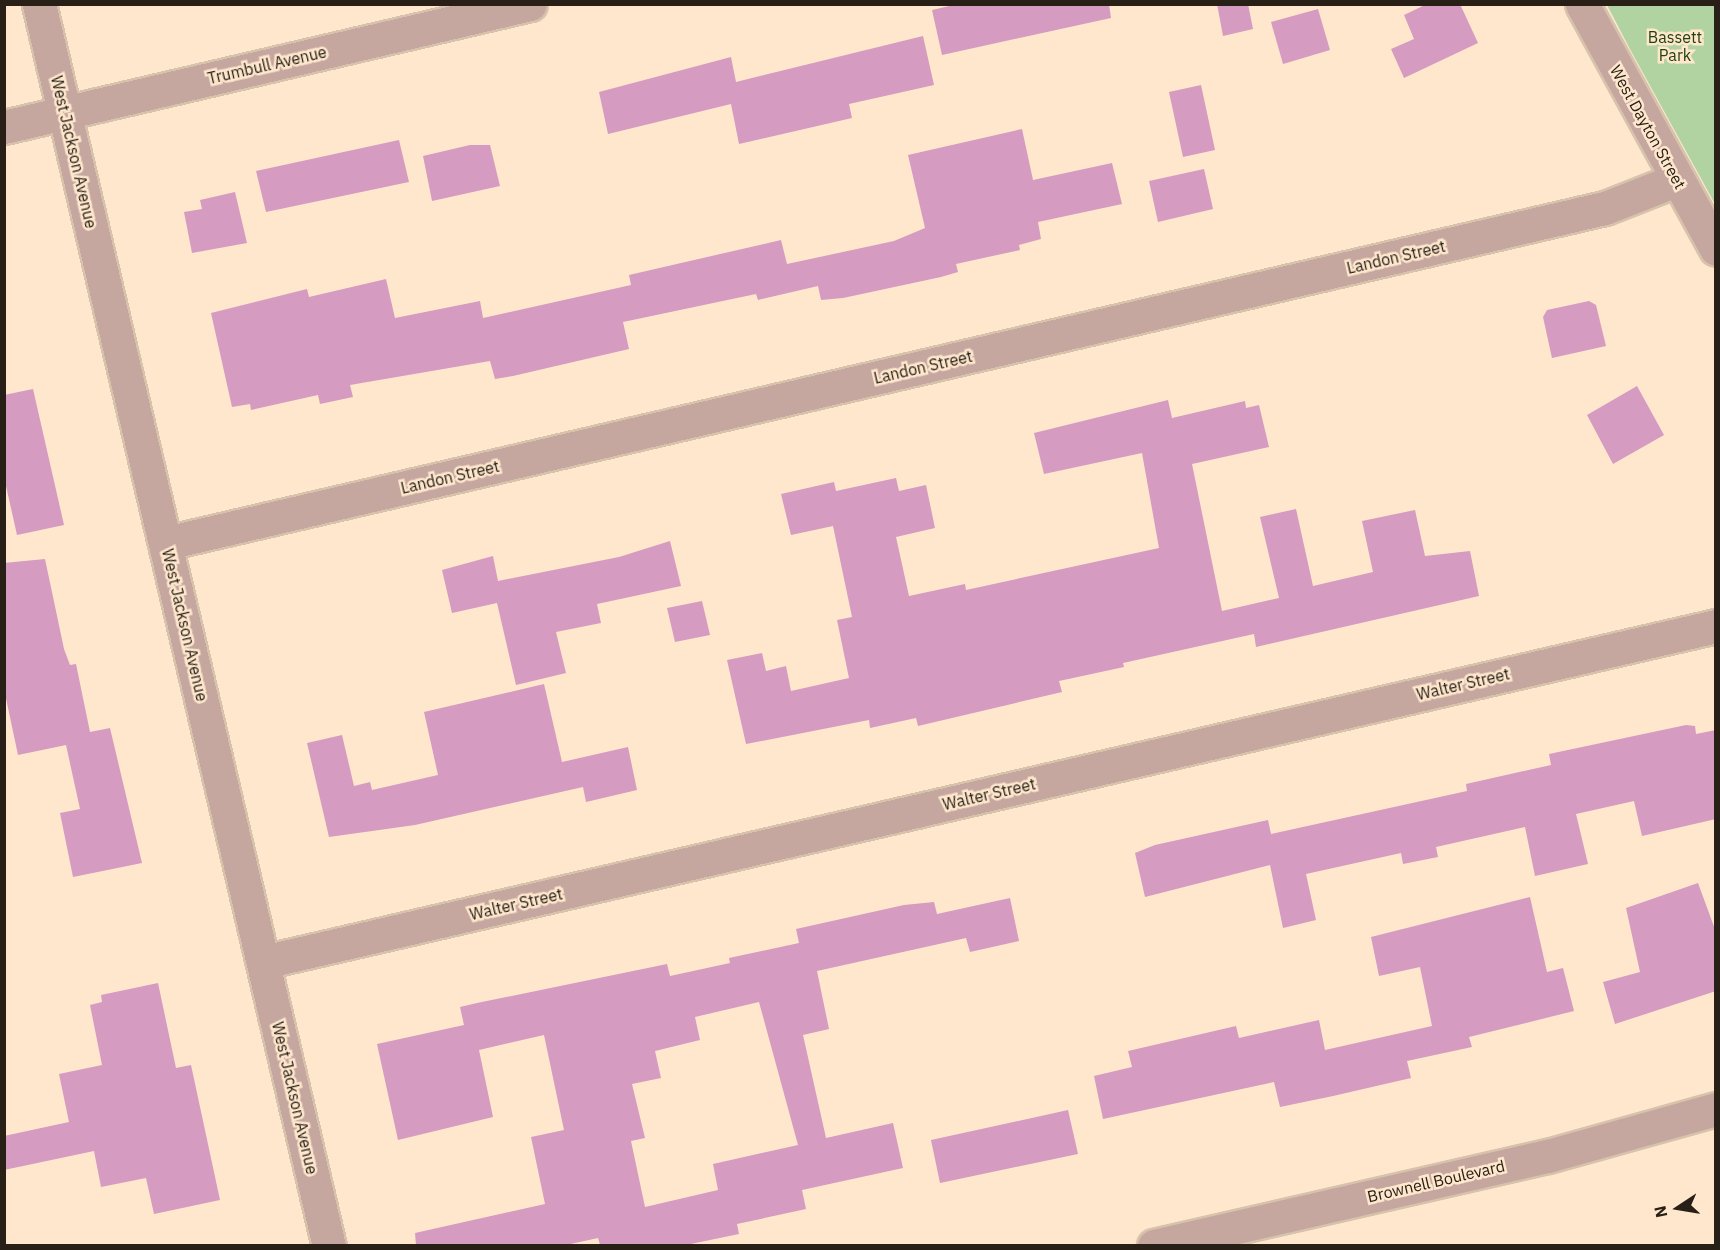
<!DOCTYPE html>
<html>
<head>
<meta charset="utf-8">
<style>
  body { margin:0 }
  #map { position:relative; width:1720px; height:1250px; overflow:hidden; background:#fee7cd; font-family:"IBM Plex Sans",sans-serif }
  div>[style] { position:absolute }
  .green>* { inset:0; background:#b0d3a1 }
  .building>* { inset:0; background:#d59bc0 }
  .roads { filter:drop-shadow(2px 0 #d7c3ac) drop-shadow(-2px 0 #d7c3ac) drop-shadow(0 2px #d7c3ac) drop-shadow(0 -2px #d7c3ac) }
  .minor>* { height:33px; margin:-16.5px; padding:0 16.5px; transform-origin:16.5px; border-radius:16.5px; background:#c5a7a0 }
  .tertiary>* { height:33px; margin:-16.5px; padding:0 16.5px; transform-origin:16.5px; border-radius:16.5px; background:#c5a7a0 }
  span { translate:-50% -50%; white-space:nowrap; text-align:center; line-height:1.15; -webkit-text-stroke:5px #fee7cd; paint-order:stroke }
  .park-label { font-size:16px; color:#20430b }
  .street-label { font-size:16px; color:#282017 }
  .frame { position:absolute; inset:0; border:6px solid #282017; pointer-events:none }
  .north { position:absolute; left:1648px; top:1178px; width:60px; height:60px; -webkit-text-stroke:4px #fee7cd; paint-order:stroke; rotate:258deg; font-size:16px; font-weight:700; line-height:24px; text-align:center; color:#282017 }
  .north::after { content:''; display:block; margin:auto; width:21px; height:27px; background:#282017; clip-path:polygon(50% 0,100% 100%,50% 72%,0 100%) }
</style>
</head>
<body>
<div id="map">
  <div class="green">
    <i style="clip-path:polygon(1607px 5px,1715px 5px,1715px 204px,1631px 51px)"></i>
  </div>
  <div class="building">
    <i style="clip-path:polygon(958px 4px,1109px 4px,1111px 18px,942px 55px,932px 10px)"></i>
    <i style="clip-path:polygon(1217px 4px,1248px 4px,1253px 29px,1223px 36px)"></i>
    <i style="clip-path:polygon(1427px 4px,1460px 4px,1478px 43px,1404px 78px,1391px 49px,1414px 39px,1404px 15px)"></i>
    <i style="clip-path:polygon(1318px 9px,1330px 50px,1283px 64px,1271px 22px)"></i>
    <i style="clip-path:polygon(923px 36px,934px 85px,849px 104px,852px 118px,739px 144px,731px 104px,608px 134px,599px 92px,731px 57px,736px 82px)"></i>
    <i style="clip-path:polygon(1201px 85px,1215px 150px,1183px 157px,1169px 92px)"></i>
    <i style="clip-path:polygon(1022px 129px,1033px 180px,1112px 163px,1122px 204px,1038px 222px,1041px 239px,1019px 245px,1020px 250px,956px 264px,958px 272px,941px 277px,843px 298px,821px 300px,818px 286px,758px 300px,756px 294px,623px 322px,629px 349px,513px 376px,495px 379px,490px 361px,350px 385px,353px 397px,320px 404px,318px 395px,251px 410px,250px 404px,232px 407px,211px 313px,307px 289px,309px 297px,386px 279px,395px 318px,480px 301px,483px 318px,631px 285px,629px 275px,781px 240px,787px 264px,894px 241px,925px 228px,908px 155px)"></i>
    <i style="clip-path:polygon(399px 140px,409px 182px,266px 212px,256px 171px)"></i>
    <i style="clip-path:polygon(470px 145px,490px 145px,500px 186px,432px 201px,423px 156px)"></i>
    <i style="clip-path:polygon(1204px 169px,1213px 209px,1158px 222px,1149px 181px)"></i>
    <i style="clip-path:polygon(235px 192px,247px 243px,192px 253px,184px 212px,202px 209px,200px 200px)"></i>
    <i style="clip-path:polygon(1589px 301px,1596px 305px,1606px 346px,1552px 358px,1543px 317px,1547px 310px)"></i>
    <i style="clip-path:polygon(1637px 386px,1664px 435px,1613px 464px,1587px 415px)"></i>
    <i style="clip-path:polygon(33px 389px,64px 525px,17px 535px,4px 477px,4px 395px)"></i>
    <i style="clip-path:polygon(1168px 400px,1172px 418px,1245px 401px,1246px 408px,1259px 405px,1269px 447px,1192px 464px,1222px 611px,1279px 598px,1260px 517px,1296px 509px,1313px 586px,1373px 572px,1362px 521px,1415px 510px,1425px 556px,1470px 551px,1479px 596px,1256px 647px,1254px 634px,1123px 663px,1124px 667px,1059px 681px,1062px 692px,918px 726px,916px 718px,870px 728px,869px 720px,746px 744px,727px 660px,762px 653px,766px 671px,786px 666px,791px 691px,849px 678px,837px 620px,852px 617px,833px 526px,791px 535px,781px 494px,834px 482px,836px 491px,896px 478px,899px 491px,926px 485px,935px 528px,896px 537px,909px 596px,965px 584px,966px 590px,1159px 548px,1142px 453px,1044px 474px,1034px 433px)"></i>
    <i style="clip-path:polygon(670px 541px,681px 586px,597px 604px,601px 623px,556px 632px,566px 673px,516px 685px,497px 603px,452px 613px,442px 570px,493px 556px,498px 581px,619px 557px)"></i>
    <i style="clip-path:polygon(45px 559px,64px 649px,70px 665px,76px 664px,90px 732px,110px 728px,142px 863px,73px 877px,60px 813px,80px 809px,66px 745px,18px 755px,4px 689px,4px 563px)"></i>
    <i style="clip-path:polygon(702px 601px,710px 635px,675px 642px,667px 608px)"></i>
    <i style="clip-path:polygon(544px 684px,562px 762px,628px 747px,637px 790px,586px 802px,583px 787px,415px 825px,329px 837px,307px 743px,342px 735px,354px 786px,370px 782px,372px 790px,438px 775px,424px 712px)"></i>
    <i style="clip-path:polygon(1686px 725px,1695px 726px,1696px 734px,1716px 730px,1716px 819px,1642px 836px,1634px 801px,1576px 814px,1588px 864px,1535px 876px,1525px 827px,1436px 847px,1438px 857px,1403px 864px,1401px 853px,1306px 874px,1316px 920px,1283px 928px,1270px 865px,1145px 897px,1135px 853px,1155px 845px,1268px 820px,1271px 834px,1467px 791px,1466px 784px,1551px 765px,1549px 754px)"></i>
    <i style="clip-path:polygon(1698px 883px,1716px 932px,1716px 991px,1615px 1024px,1603px 982px,1640px 972px,1626px 908px)"></i>
    <i style="clip-path:polygon(1530px 897px,1547px 972px,1563px 968px,1574px 1011px,1469px 1037px,1472px 1047px,1407px 1061px,1411px 1078px,1333px 1096px,1280px 1107px,1274px 1082px,1103px 1119px,1094px 1076px,1132px 1067px,1128px 1051px,1236px 1026px,1239px 1038px,1319px 1020px,1325px 1050px,1432px 1026px,1420px 967px,1379px 976px,1371px 937px)"></i>
    <i style="clip-path:polygon(evenodd,1010px 898px,1019px 941px,970px 952px,966px 938px,817px 971px,829px 1029px,803px 1035px,826px 1138px,893px 1123px,903px 1168px,802px 1190px,806px 1209px,737px 1224px,739px 1234px,686px 1245px,600px 1245px,598px 1238px,566px 1245px,416px 1245px,415px 1233px,545px 1204px,531px 1137px,564px 1130px,544px 1035px,479px 1050px,493px 1117px,398px 1140px,377px 1044px,464px 1025px,460px 1007px,477px 1003px,667px 964px,670px 976px,730px 963px,729px 958px,799px 943px,796px 929px,904px 905px,934px 902px,937px 914px,1010px 898px,759px 1002px,798px 1145px,713px 1164px,718px 1190px,645px 1207px,631px 1141px,645px 1138px,632px 1084px,661px 1078px,655px 1051px,700px 1040px,695px 1017px,759px 1002px)"></i>
    <i style="clip-path:polygon(158px 983px,176px 1068px,191px 1065px,220px 1200px,154px 1214px,146px 1178px,101px 1187px,94px 1151px,4px 1170px,4px 1136px,69px 1122px,59px 1074px,102px 1065px,90px 1005px,102px 1002px,101px 995px)"></i>
    <i style="clip-path:polygon(1068px 1110px,1078px 1154px,940px 1183px,931px 1140px)"></i>
  </div>
  <div class="roads">
    <div class="minor">
      <i style="left:39px;top:4px;width:1275px;rotate:76.86deg"></i>
      <i style="left:4px;top:127px;width:540px;rotate:-13.16deg"></i>
      <i style="left:166px;top:543px;width:1477px;rotate:-13.11deg"></i>
      <i style="left:1605px;top:208px;width:76px;rotate:-21.5deg"></i>
      <i style="left:263px;top:962px;width:1491px;rotate:-13.02deg"></i>
      <i style="left:1154px;top:1246px;width:404px;rotate:-12.9deg"></i>
      <i style="left:1548px;top:1156px;width:174px;rotate:-15.6deg"></i>
    </div>
    <div class="tertiary">
      <i style="left:1582px;top:4px;width:279px;rotate:61.3deg"></i>
    </div>
  </div>
  <div class="park-label">
    <span style="left:1675px;top:46px">Bassett<br>Park</span>
  </div>
  <div class="street-label">
    <span style="left:267px;top:65px;rotate:-13deg">Trumbull Avenue</span>
    <span style="left:1648px;top:127px;rotate:61deg">West Dayton Street</span>
    <span style="left:74px;top:152px;rotate:77deg">West Jackson Avenue</span>
    <span style="left:1396px;top:257px;rotate:-13deg">Landon Street</span>
    <span style="left:923px;top:367px;rotate:-13deg">Landon Street</span>
    <span style="left:450px;top:477px;rotate:-13deg">Landon Street</span>
    <span style="left:185px;top:625px;rotate:77deg">West Jackson Avenue</span>
    <span style="left:1463px;top:684px;rotate:-13deg">Walter Street</span>
    <span style="left:989px;top:794px;rotate:-13deg">Walter Street</span>
    <span style="left:516px;top:904px;rotate:-13deg">Walter Street</span>
    <span style="left:295px;top:1098px;rotate:77deg">West Jackson Avenue</span>
    <span style="left:1436px;top:1181px;rotate:-13deg">Brownell Boulevard</span>
  </div>
  <div class="frame"></div>
  <div class="north">N</div>
</div>
</body>
</html>
